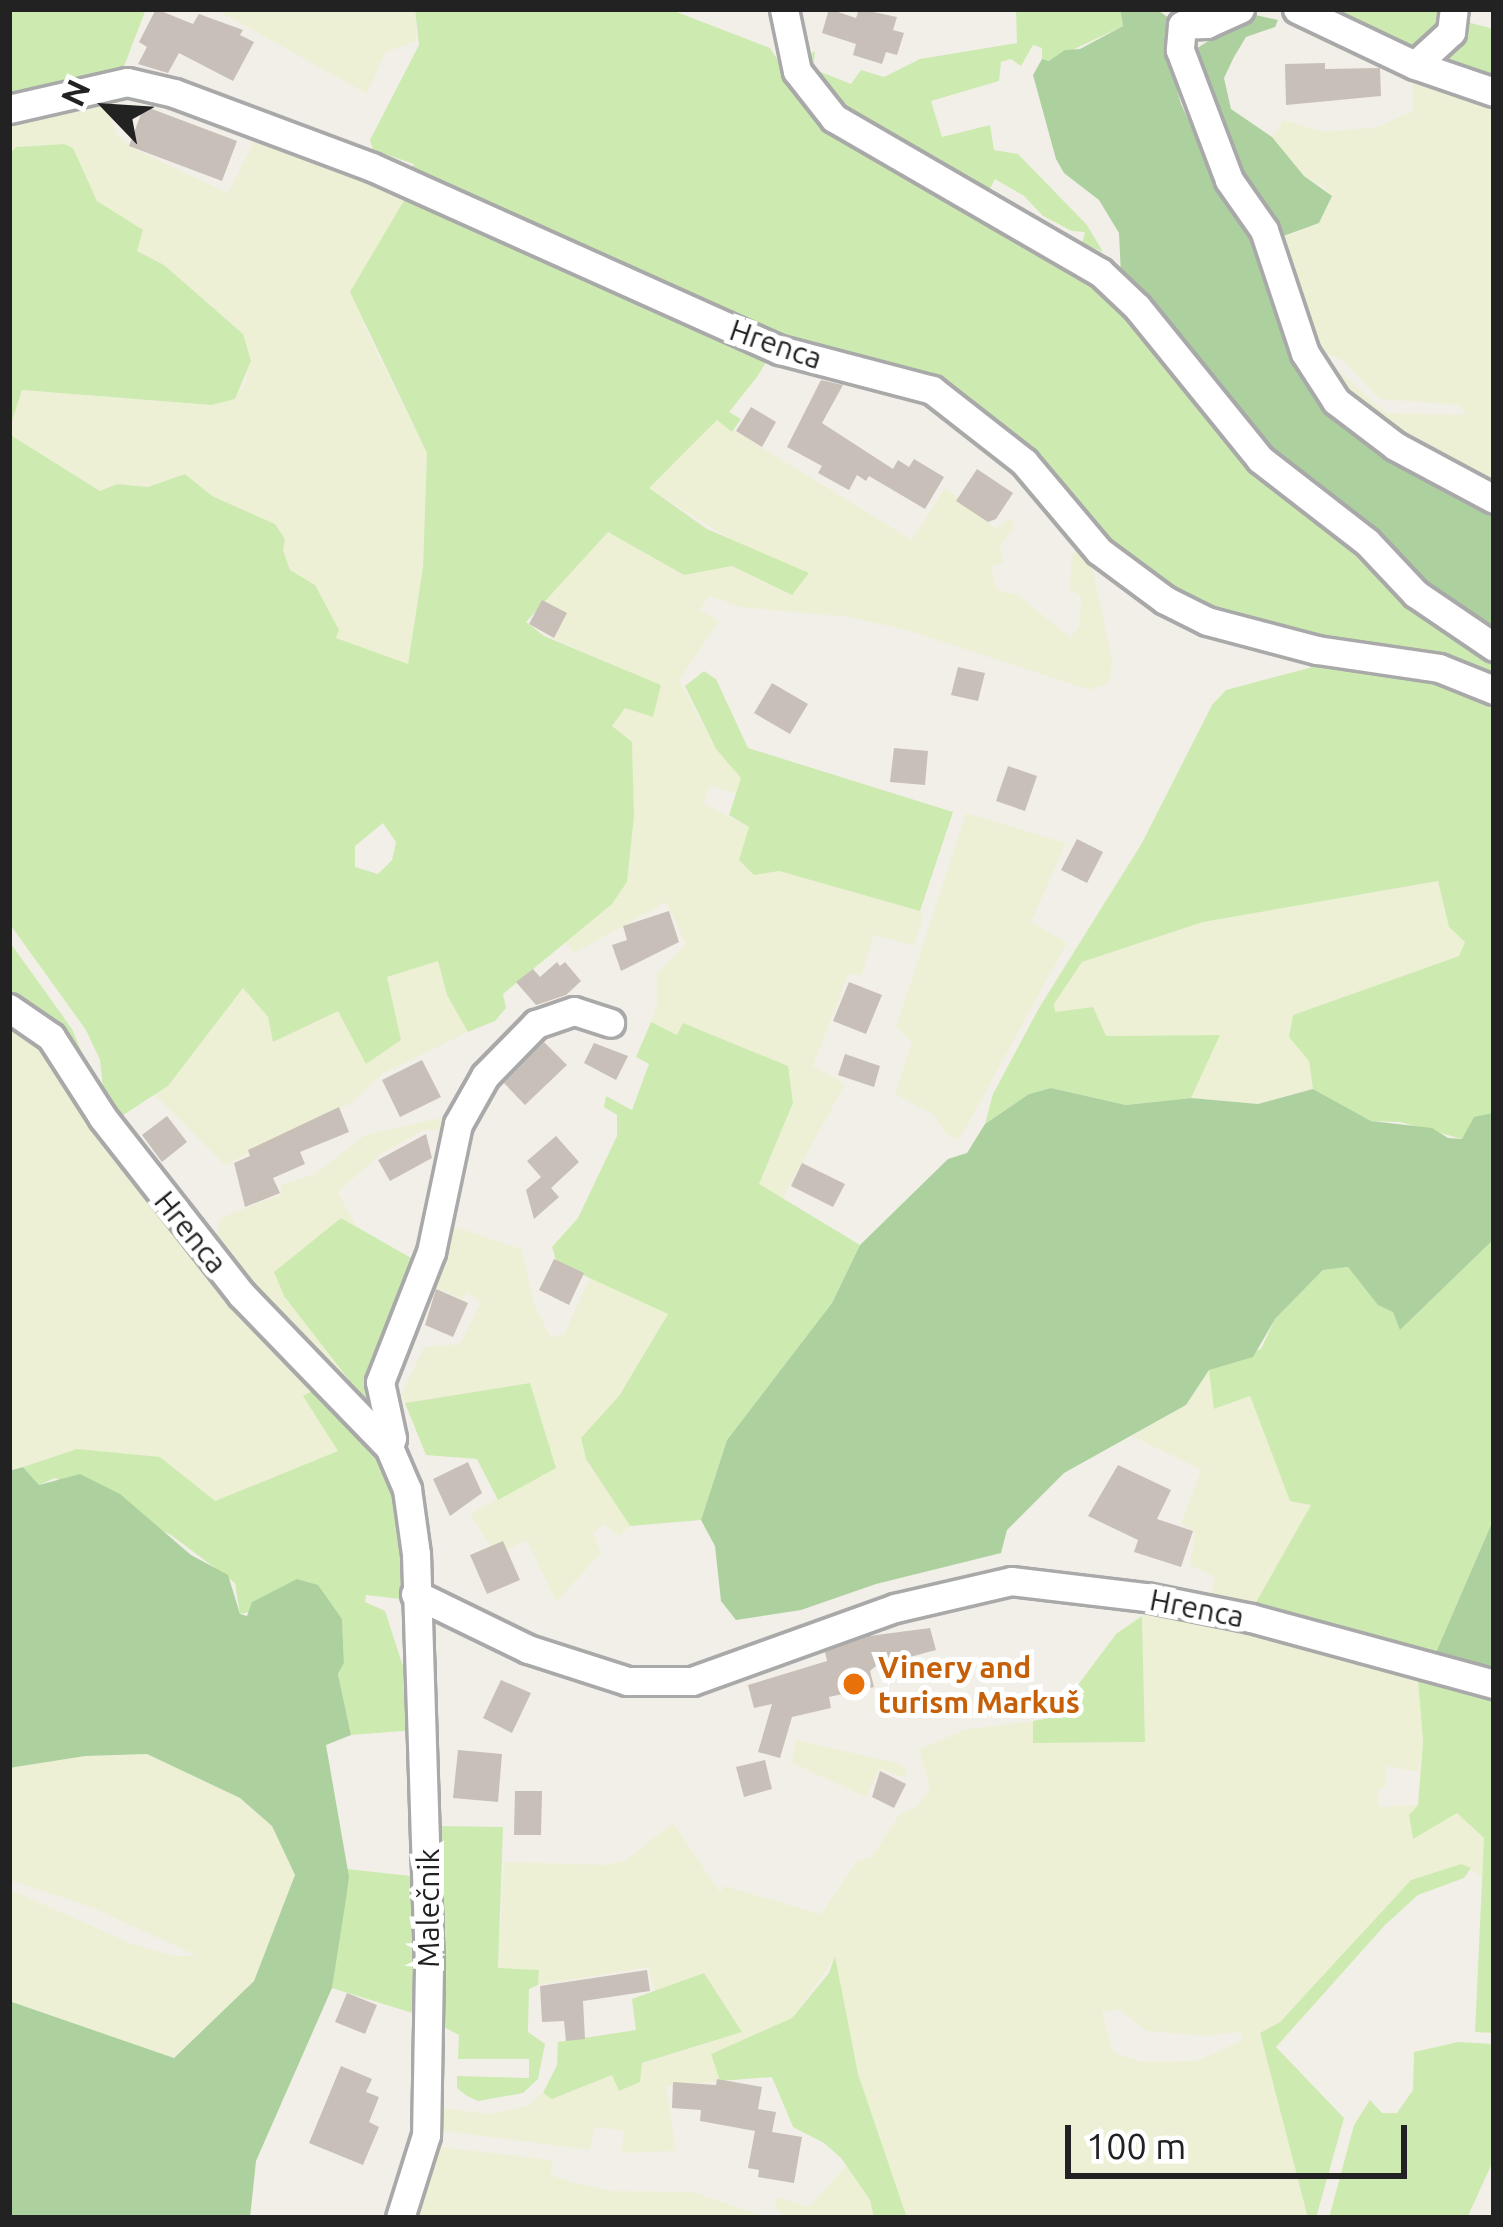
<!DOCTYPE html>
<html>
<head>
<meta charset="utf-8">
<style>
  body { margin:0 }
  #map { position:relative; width:1503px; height:2227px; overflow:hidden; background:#f2efe9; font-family:Ubuntu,sans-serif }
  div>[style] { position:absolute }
  .farmland>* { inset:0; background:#eef0d5 }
  .grass>* { inset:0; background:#cdebb0 }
  .forest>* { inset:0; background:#add19e }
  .building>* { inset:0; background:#c7bfb8 }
  .roads { filter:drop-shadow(3px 0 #a9a9a9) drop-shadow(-3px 0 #a9a9a9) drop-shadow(0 3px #a9a9a9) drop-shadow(0 -3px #a9a9a9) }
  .minor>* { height:27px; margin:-13.5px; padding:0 13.5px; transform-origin:13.5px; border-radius:13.5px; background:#fff }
  .dots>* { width:33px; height:33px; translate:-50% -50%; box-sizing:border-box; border:6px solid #fff; border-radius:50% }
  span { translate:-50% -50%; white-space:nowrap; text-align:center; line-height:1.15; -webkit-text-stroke:10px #fff; paint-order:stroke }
  .street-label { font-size:30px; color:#222 }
  .food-label { font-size:30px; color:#c56008; font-weight:700 }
  .left { translate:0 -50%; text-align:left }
  .frame { position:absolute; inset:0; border:12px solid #222; pointer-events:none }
  .north { position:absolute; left:48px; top:48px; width:120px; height:120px; -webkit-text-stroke:9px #fff; paint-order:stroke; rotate:295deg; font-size:33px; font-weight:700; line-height:48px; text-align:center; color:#222 }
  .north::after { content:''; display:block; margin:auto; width:42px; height:54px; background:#222; clip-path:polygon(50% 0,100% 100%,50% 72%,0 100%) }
  .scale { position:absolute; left:1065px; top:2125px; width:342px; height:54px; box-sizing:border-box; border:6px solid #222; border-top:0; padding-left:15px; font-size:36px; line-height:42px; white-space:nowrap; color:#222; -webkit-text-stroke:9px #fff; paint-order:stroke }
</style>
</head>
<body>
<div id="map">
  <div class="farmland">
    <i style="clip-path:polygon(215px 9px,415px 9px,416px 41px,385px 53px,367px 94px)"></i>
    <i style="clip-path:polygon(1413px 73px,1494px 101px,1494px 489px,1408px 445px,1341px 390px,1331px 374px,1341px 373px,1385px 413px,1466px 415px,1460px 405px,1380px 399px,1342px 360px,1314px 348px,1278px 238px,1299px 232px,1326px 188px,1304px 176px,1272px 137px,1283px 120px,1324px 132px,1377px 127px,1413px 111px)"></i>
    <i style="clip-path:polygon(105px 99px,116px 134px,134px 149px,228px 193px,260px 131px,409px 192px,363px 324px,427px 453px,423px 567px,408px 665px,336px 638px,315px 585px,290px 570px,275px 524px,212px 496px,185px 474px,148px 487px,117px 484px,101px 491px,9px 434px,21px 390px,211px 405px,243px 388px,251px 361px,243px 334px,164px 265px,136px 251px,142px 230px,97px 201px,73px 148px,63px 144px,16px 147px,9px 155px,9px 120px)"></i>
    <i style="clip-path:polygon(717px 420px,912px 540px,945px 488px,996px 529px,1010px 518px,1014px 529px,1000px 545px,1003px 562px,991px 567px,997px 590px,1018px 595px,1070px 637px,1079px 628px,1081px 603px,1080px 595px,1070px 590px,1071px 561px,1074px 552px,1088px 548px,1112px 659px,1110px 682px,1090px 690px,903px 629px,848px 617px,740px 607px,709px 596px,700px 610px,719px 621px,679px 680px,716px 749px,742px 778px,736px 794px,710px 785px,703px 803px,749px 827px,754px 875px,779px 871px,920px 911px,923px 917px,914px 946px,874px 935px,861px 976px,849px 973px,813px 1066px,845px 1084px,782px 1199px,759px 1184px,793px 1104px,682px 1024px,678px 1035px,651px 1022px,657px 1005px,657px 973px,686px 944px,666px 902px,574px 953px,565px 941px,612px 904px,627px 882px,634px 816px,632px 743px,611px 726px,625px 708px,661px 686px,554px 639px,567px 614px,542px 602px,608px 532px,684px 575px,732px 566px,791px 595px,740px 545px,648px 488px)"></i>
    <i style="clip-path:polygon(966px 813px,1066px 843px,1031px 922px,1067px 943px,959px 1140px,945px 1133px,934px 1115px,895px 1094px,912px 1042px,896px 1027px)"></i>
    <i style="clip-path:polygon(1438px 881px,1466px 942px,1459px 956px,1293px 1015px,1289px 1037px,1309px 1061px,1313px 1089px,1258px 1104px,1191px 1098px,1219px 1035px,1106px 1036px,1054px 1012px,1054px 1004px,1082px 962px,1203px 922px)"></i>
    <i style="clip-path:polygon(438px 960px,447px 995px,468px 1032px,382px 1074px,353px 1102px,225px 1165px,155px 1095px,168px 1086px,243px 988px,268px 1017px)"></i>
    <i style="clip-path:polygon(9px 1017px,49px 1045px,322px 1386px,303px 1396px,339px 1451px,214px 1501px,163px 1464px,77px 1449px,9px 1471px)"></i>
    <i style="clip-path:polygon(459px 1114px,451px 1129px,423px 1130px,379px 1155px,338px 1192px,356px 1226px,341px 1218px,284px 1296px,349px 1380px,347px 1391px,273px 1321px,215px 1241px,220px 1218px,282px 1194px,280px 1185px,315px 1174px,365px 1135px)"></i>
    <i style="clip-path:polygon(449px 1225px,521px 1249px,535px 1307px,551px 1338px,564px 1334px,590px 1278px,668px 1314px,619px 1396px,582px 1438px,586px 1459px,630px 1526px,619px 1536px,605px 1524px,593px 1533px,601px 1553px,556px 1602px,527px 1540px,496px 1555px,470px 1514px,556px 1468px,530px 1383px,405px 1403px,401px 1395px,424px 1347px,460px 1344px,481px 1303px,467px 1292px,463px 1299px,430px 1286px)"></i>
    <i style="clip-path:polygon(1209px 1370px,1215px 1409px,1250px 1396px,1290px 1500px,1312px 1505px,1254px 1606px,1212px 1594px,1215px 1577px,1190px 1565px,1195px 1533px,1181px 1523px,1201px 1470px,1132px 1436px,1186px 1405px)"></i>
    <i style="clip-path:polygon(evenodd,1142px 1605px,1417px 1668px,1423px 1741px,1419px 1772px,1387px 1766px,1385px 1787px,1378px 1789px,1379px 1807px,1418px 1805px,1457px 1813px,1484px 1837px,1483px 1877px,1461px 1864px,1411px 1880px,1280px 2022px,1260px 2033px,1308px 2218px,907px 2218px,858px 2074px,834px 1960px,792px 2018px,711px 2054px,720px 2081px,666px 2086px,676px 2151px,621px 2153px,624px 2131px,595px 2127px,590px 2150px,437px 2130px,435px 2107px,489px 2114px,527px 2106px,543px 2093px,553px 2099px,613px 2075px,619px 2090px,642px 2064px,742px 2032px,704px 1973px,655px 1993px,649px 1967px,538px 1985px,538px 1970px,498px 1969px,504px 1862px,605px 1865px,626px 1860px,673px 1823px,720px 1892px,724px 1886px,821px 1914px,857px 1861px,872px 1857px,899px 1815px,918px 1806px,930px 1788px,919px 1749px,968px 1729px,1033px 1721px,1034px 1743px,1145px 1742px,1142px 1605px,1120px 2010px,1146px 2031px,1206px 2036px,1240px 2032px,1243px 2040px,1197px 2061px,1142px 2062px,1113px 2052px,1102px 2012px,1120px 2010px)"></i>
    <i style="clip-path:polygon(796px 1740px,897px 1763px,907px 1769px,905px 1778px,880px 1769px,866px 1797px,792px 1763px)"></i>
    <i style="clip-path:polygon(147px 1754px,240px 1798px,272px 1826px,295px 1875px,254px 1981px,173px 2058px,9px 2001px,9px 1889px,130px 1943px,174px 1956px,198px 1956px,91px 1907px,9px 1880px,9px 1768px,85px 1756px)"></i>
    <i style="clip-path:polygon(441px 2147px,552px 2160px,551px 2175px,570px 2182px,612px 2191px,693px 2192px,768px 2218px,408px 2218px,432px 2149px)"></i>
    <i style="clip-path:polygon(846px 2166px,870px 2200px,874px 2218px,790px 2218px,775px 2208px,777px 2197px,809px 2207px)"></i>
  </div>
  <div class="grass">
    <i style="clip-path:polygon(9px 9px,146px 9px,118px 82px,9px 102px)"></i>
    <i style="clip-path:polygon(415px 9px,669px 9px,770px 48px,790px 79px,1100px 279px,1252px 456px,1382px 582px,1494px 654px,1494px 683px,1256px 626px,1180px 596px,1130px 563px,947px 384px,912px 367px,908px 371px,805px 350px,408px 175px,414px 164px,373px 150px,370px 140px,419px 45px)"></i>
    <i style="clip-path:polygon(1016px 9px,1120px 9px,1123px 26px,1049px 61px,1042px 59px,1042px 48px,1033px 45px,1021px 66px,1011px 59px,1001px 62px,999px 81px,931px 101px,942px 137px,990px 125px,994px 150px,1018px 154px,1087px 225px,1103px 252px,1082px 243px,1085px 232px,1072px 231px,1043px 216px,1024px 196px,995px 179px,984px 201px,851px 125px,804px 58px,815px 51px,813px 69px,851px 84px,861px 70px,884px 77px,920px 59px,1017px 43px)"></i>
    <i style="clip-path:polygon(1327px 9px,1445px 9px,1442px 30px,1420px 53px)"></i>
    <i style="clip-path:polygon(1463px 21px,1494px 29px,1494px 90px,1438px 67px)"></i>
    <i style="clip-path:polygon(64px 144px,73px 148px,97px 201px,143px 230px,137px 251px,164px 265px,243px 334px,251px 361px,235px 399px,211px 405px,22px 390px,9px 430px,9px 155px,16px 147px)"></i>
    <i style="clip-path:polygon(evenodd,409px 192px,765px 352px,768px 359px,757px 377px,729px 412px,741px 419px,732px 432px,717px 420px,649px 488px,707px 529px,809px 573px,792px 595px,732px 566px,684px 575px,608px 532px,526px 622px,544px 636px,661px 685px,653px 717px,625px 708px,612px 726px,632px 742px,634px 816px,627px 882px,612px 904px,503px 994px,506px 1008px,495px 1021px,468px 1032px,447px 995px,438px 961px,387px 977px,401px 1040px,366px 1064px,338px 1011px,273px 1042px,268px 1017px,243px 988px,168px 1086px,120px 1117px,104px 1097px,100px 1060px,86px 1030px,9px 923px,9px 434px,100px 491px,117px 484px,148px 487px,185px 474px,212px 496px,275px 524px,285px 539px,283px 550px,290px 570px,315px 585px,339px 630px,336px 638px,408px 664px,423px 567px,427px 453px,350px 292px,409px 192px,383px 823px,396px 842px,392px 860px,378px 874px,355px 867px,355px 846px,383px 823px)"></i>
    <i style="clip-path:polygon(1328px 663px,1412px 670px,1494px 699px,1494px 1114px,1462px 1139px,1400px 1122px,1371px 1121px,1313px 1089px,1309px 1061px,1289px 1037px,1293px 1015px,1459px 956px,1465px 942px,1449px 927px,1438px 881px,1203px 922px,1082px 962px,1054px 1004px,1055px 1012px,1093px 1007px,1106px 1036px,1220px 1035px,1191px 1098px,1126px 1105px,1051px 1088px,1029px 1094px,985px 1124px,993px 1094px,1039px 1008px,1142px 843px,1212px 705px,1226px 690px)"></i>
    <i style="clip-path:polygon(704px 671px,716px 679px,748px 748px,953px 812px,920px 911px,779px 871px,754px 875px,739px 860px,749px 827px,729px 815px,741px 778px,716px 749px,685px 686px)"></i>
    <i style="clip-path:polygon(9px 941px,72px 1029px,83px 1055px,79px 1059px,9px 998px)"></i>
    <i style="clip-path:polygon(651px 1022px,677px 1035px,683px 1023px,788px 1066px,793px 1103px,759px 1184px,860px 1245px,832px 1303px,727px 1440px,701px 1520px,630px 1526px,586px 1459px,581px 1438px,619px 1396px,668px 1314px,557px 1263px,552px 1247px,578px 1218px,617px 1136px,617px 1115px,604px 1107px,606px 1096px,632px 1110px,649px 1064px,636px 1057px)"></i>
    <i style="clip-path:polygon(341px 1218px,420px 1263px,374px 1382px,387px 1430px,347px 1391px,349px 1380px,284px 1296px,274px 1272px)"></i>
    <i style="clip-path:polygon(1494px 1239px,1494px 1518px,1434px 1657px,1254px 1606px,1311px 1505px,1290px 1501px,1250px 1396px,1214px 1409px,1209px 1370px,1261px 1349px,1275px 1319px,1323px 1270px,1348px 1267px,1393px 1312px,1401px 1329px)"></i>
    <i style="clip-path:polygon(530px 1383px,556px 1468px,498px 1500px,477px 1459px,426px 1455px,405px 1403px)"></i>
    <i style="clip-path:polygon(322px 1386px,380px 1453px,396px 1479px,410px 1600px,366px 1595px,365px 1602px,385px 1611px,409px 1685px,415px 1730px,351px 1735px,338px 1674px,344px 1663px,342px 1619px,322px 1597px,240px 1614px,235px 1583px,171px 1535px,55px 1478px,39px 1485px,23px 1467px,77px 1449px,160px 1457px,215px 1501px,338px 1451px,303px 1396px)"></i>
    <i style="clip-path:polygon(1142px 1616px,1145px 1742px,1033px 1743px,1033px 1721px,1054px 1717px,1116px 1634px)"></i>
    <i style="clip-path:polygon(1417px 1668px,1494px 1696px,1494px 2033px,1475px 2032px,1484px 1838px,1457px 1813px,1413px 1839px,1409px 1815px,1418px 1805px,1423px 1741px)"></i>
    <i style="clip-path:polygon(437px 1826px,503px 1827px,498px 1968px,539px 1970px,538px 1985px,529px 1989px,528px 2032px,545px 2044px,538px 2079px,523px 2093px,478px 2101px,467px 2096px,457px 2088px,457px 2076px,529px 2078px,529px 2059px,458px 2059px,459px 2035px,432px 2021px)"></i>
    <i style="clip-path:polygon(1461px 1864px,1471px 1868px,1464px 1878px,1418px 1895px,1385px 1925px,1276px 2047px,1344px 2118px,1316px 2218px,1308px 2218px,1260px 2033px,1280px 2022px,1411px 1880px)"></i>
    <i style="clip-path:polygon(347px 1869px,420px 1877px,419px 2015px,332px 1988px)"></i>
    <i style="clip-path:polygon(835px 1956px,858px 2074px,907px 2218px,874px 2218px,870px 2200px,841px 2158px,824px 2143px,793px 2127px,772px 2077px,720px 2081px,711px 2054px,792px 2018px,829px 1973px)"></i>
    <i style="clip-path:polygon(704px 1973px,742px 2032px,642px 2063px,640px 2082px,619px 2091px,612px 2075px,552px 2099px,543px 2093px,557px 2065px,558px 2042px,636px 2030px,632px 1999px)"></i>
    <i style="clip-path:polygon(1458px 2042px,1494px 2044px,1494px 2159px,1467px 2218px,1329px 2218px,1354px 2125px,1370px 2100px,1382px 2113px,1397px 2113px,1413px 2090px,1414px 2052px)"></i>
  </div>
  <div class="forest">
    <i style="clip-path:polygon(1120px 9px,1156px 9px,1176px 23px,1174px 79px,1181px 104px,1200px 145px,1242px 205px,1302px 362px,1494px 509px,1494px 640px,1260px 449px,1121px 276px,1119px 233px,1099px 200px,1064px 173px,1056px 159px,1033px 75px,1042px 59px,1049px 61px,1065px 50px,1080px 49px,1123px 26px)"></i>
    <i style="clip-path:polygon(1251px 14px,1278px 20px,1275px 27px,1246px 37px,1234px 57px,1224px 78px,1231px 109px,1272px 137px,1304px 176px,1332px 196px,1319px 223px,1278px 238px,1266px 207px,1214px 131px,1191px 52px)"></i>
    <i style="clip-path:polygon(1051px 1088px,1126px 1105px,1191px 1098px,1258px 1104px,1313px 1089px,1371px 1121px,1432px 1128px,1448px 1138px,1462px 1139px,1474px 1117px,1493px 1113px,1494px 1239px,1400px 1330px,1393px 1312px,1378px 1305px,1348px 1267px,1323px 1270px,1275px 1319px,1253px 1357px,1209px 1370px,1186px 1405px,1064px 1473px,1007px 1530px,1001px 1553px,876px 1584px,801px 1610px,736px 1620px,721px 1601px,715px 1546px,701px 1520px,727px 1440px,832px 1303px,860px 1245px,948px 1159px,967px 1153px,985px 1124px,1029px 1094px)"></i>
    <i style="clip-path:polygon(23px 1467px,39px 1485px,80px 1474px,120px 1494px,191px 1555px,228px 1575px,240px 1614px,247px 1616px,252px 1602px,297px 1579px,318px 1585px,342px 1619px,344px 1663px,338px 1674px,351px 1735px,326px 1745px,349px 1877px,346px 1899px,332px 1988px,256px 2161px,250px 2218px,9px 2218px,9px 2001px,174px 2058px,254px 1981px,295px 1875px,272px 1826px,240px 1798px,147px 1754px,85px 1756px,9px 1768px,9px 1471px)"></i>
    <i style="clip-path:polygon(1494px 1518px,1494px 1676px,1434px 1657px)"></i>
  </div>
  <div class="building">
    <i style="clip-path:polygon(156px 9px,193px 24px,199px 14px,243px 30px,240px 35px,254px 42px,233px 81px,179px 53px,168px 73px,138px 64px,147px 47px,139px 42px)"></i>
    <i style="clip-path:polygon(829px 9px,856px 18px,859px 9px,897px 17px,893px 30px,904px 33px,897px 55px,886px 52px,882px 64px,853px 55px,856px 44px,822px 33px)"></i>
    <i style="clip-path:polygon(1325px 63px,1325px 69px,1380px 68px,1381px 96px,1286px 105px,1285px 64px)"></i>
    <i style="clip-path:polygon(144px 106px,237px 141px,222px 181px,129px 146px)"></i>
    <i style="clip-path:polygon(821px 380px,843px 385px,822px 423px,893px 469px,898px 460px,909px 467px,914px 459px,944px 477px,925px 509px,869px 476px,866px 481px,857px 475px,849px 490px,818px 473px,822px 466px,787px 447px)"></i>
    <i style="clip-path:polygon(751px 407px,776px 422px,762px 447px,736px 431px)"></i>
    <i style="clip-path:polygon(977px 469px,1013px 493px,996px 519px,988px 522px,956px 501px)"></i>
    <i style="clip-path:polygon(542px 600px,567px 613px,554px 638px,529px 624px)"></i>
    <i style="clip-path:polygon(958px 667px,985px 673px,978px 701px,951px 695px)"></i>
    <i style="clip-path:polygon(772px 683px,808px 704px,790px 734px,754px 713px)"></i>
    <i style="clip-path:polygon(894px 748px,928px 751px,925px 785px,890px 782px)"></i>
    <i style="clip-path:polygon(1008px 766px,1037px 776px,1025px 811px,996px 801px)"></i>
    <i style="clip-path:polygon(1077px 839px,1103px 852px,1087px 883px,1061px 870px)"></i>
    <i style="clip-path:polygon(669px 911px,679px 942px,621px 971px,612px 945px,627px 940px,623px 926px)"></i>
    <i style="clip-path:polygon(557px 962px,560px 966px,565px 962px,581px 981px,566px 995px,536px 1005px,516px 982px,533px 969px,540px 977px)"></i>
    <i style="clip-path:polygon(849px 982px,882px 995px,866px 1034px,833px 1021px)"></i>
    <i style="clip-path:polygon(544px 1042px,567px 1065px,525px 1105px,504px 1083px)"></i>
    <i style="clip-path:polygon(594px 1043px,628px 1056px,616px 1080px,584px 1063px)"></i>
    <i style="clip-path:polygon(845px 1054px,880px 1066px,874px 1087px,838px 1075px)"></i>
    <i style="clip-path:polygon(422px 1060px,441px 1097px,400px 1117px,382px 1080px)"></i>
    <i style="clip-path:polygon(339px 1107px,349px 1132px,300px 1152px,305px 1164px,273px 1178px,280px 1193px,245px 1207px,234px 1163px,250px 1156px,248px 1150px)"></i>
    <i style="clip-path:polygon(167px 1116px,187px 1142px,162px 1162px,142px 1135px)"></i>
    <i style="clip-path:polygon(426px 1134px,432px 1158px,390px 1181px,378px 1160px)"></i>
    <i style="clip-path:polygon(556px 1136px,579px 1162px,551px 1188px,559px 1197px,534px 1219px,526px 1190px,541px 1177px,527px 1161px)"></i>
    <i style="clip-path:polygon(802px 1163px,845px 1184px,833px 1207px,791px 1186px)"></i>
    <i style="clip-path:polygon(554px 1259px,584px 1273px,569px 1305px,539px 1290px)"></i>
    <i style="clip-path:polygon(436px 1289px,468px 1303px,453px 1337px,425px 1325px)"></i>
    <i style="clip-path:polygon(468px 1462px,482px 1493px,450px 1516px,433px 1479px)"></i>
    <i style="clip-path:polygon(1118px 1465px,1171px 1490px,1157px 1519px,1193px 1531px,1181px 1567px,1134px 1552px,1138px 1540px,1088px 1516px)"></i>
    <i style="clip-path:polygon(503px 1541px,520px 1580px,487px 1594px,470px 1555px)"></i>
    <i style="clip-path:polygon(930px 1628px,936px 1650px,876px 1666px,870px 1671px,874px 1687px,829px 1697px,831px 1708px,792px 1717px,780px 1758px,758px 1752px,772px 1704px,754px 1708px,748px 1685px,827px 1661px,825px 1652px,869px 1636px)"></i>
    <i style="clip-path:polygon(501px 1680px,531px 1693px,512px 1733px,483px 1718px)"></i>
    <i style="clip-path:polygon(458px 1750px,502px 1754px,498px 1802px,453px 1798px)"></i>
    <i style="clip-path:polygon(765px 1760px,772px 1789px,744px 1797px,736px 1767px)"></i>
    <i style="clip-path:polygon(880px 1771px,906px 1784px,894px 1808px,872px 1797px)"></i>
    <i style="clip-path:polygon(515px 1791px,542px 1791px,541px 1835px,514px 1835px)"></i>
    <i style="clip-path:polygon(647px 1970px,650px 1991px,583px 2001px,585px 2039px,566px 2041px,564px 2021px,542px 2022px,540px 1986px)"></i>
    <i style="clip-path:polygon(347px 1993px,377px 2005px,365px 2034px,335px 2022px)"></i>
    <i style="clip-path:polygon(341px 2066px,372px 2079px,366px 2092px,379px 2097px,369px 2122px,379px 2127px,363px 2165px,309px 2143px)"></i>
    <i style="clip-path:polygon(717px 2079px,762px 2087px,758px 2109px,776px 2112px,772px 2132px,802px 2137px,794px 2183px,758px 2177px,759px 2170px,748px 2168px,755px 2131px,700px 2121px,701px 2110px,672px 2108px,673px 2082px,716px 2085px)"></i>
  </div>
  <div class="roads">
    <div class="minor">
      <i style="left:784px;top:9px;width:63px;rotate:78.2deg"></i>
      <i style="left:797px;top:71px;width:60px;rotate:51.8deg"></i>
      <i style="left:834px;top:118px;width:307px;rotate:30.1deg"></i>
      <i style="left:1100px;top:272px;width:51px;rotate:43.4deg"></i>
      <i style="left:1137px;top:307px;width:196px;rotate:51deg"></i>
      <i style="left:1260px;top:459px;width:135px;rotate:37.8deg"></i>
      <i style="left:1367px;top:542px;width:71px;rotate:46.7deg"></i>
      <i style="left:1416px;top:594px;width:94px;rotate:34.2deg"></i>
      <i style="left:1240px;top:9px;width:36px;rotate:156deg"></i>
      <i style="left:1207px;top:24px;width:25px;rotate:178deg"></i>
      <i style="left:1182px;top:25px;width:25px;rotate:95deg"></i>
      <i style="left:1180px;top:50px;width:139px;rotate:69.3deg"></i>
      <i style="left:1229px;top:180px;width:61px;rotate:55deg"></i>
      <i style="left:1264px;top:230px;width:130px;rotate:71.6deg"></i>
      <i style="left:1305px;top:353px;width:57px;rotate:57.1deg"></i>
      <i style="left:1336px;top:401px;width:74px;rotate:37.3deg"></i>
      <i style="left:1395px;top:446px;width:112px;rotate:28.2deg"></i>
      <i style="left:1297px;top:9px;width:131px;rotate:25.4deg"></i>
      <i style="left:1415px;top:65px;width:83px;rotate:18.9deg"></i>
      <i style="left:1415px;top:65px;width:49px;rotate:-42.5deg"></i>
      <i style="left:1451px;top:32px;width:23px;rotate:-83deg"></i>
      <i style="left:9px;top:109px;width:121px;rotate:-12.9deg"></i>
      <i style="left:127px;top:82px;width:48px;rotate:13.2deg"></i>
      <i style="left:174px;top:93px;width:211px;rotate:20.5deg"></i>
      <i style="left:372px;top:167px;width:447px;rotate:24.2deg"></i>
      <i style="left:780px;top:350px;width:157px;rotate:14.7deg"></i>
      <i style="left:932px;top:390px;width:117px;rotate:38deg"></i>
      <i style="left:1024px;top:462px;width:116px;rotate:49.9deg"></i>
      <i style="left:1099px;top:551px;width:82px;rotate:36.6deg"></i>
      <i style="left:1165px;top:600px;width:47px;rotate:26.6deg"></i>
      <i style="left:1207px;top:621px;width:114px;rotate:14.8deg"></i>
      <i style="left:1317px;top:650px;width:123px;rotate:8.4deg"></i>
      <i style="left:1439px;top:668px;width:59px;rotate:21.8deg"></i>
      <i style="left:9px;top:1008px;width:51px;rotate:34.6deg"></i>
      <i style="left:51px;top:1037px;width:96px;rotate:57.3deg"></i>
      <i style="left:103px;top:1118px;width:224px;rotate:51.9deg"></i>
      <i style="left:241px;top:1294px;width:213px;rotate:46deg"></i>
      <i style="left:389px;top:1447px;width:46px;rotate:66.8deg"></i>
      <i style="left:407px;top:1489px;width:66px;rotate:82.1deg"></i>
      <i style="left:416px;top:1554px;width:413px;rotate:88.2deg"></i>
      <i style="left:429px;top:1967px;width:168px;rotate:91deg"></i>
      <i style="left:426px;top:2135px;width:87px;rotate:107.4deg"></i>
      <i style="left:389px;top:1447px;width:9px;rotate:-72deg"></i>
      <i style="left:392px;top:1438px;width:57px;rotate:-102.1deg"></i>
      <i style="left:380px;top:1382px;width:140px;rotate:-68.6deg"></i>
      <i style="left:431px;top:1252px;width:131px;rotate:-78.1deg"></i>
      <i style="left:458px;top:1124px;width:55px;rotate:-60.6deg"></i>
      <i style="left:485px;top:1076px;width:73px;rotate:-45.6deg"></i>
      <i style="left:536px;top:1024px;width:40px;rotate:-18.9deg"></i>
      <i style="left:574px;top:1011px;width:38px;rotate:18deg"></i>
      <i style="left:415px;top:1594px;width:126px;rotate:26deg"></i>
      <i style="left:528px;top:1649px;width:104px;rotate:17.9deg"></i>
      <i style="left:627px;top:1681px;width:65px"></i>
      <i style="left:692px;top:1681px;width:216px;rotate:-19.8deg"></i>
      <i style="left:895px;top:1608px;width:119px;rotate:-13.1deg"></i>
      <i style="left:1011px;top:1581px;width:136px;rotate:6.8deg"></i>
      <i style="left:1146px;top:1597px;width:107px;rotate:11.3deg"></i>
      <i style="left:1251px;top:1618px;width:252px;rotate:15.2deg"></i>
    </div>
  </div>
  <div class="dots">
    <i style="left:854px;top:1684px;background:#e8710a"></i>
  </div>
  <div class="street-label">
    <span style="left:776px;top:344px;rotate:19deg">Hrenca</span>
    <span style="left:191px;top:1232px;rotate:51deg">Hrenca</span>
    <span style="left:1197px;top:1608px;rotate:11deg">Hrenca</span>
    <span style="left:428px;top:1908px;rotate:-90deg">Malečnik</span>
  </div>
  <div class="food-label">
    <span class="left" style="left:878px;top:1684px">Vinery and<br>turism Markuš</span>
  </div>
  <div class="frame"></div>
  <div class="north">N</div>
  <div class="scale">100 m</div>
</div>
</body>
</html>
